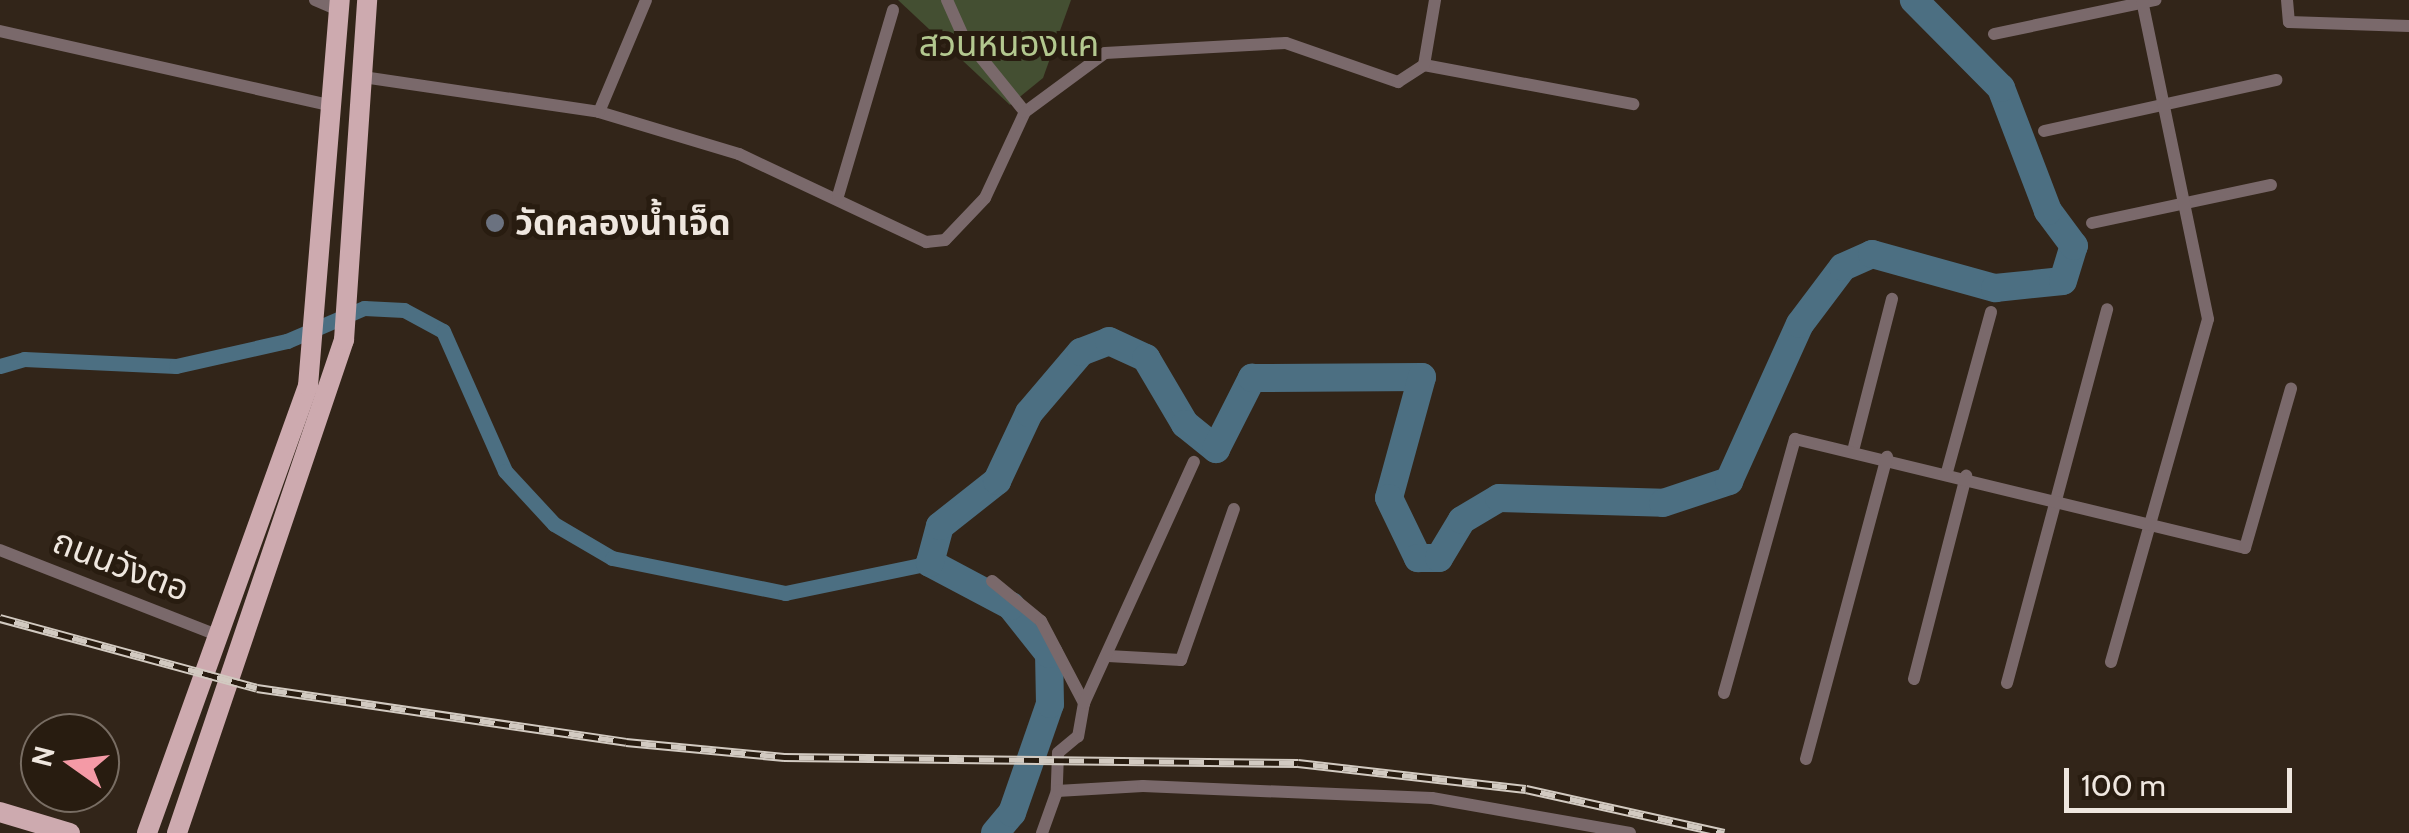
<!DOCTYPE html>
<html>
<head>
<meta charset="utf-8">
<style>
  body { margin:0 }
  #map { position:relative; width:2409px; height:833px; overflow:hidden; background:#322519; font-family:Cabin,"Noto Sans Thai",sans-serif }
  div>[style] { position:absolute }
  .green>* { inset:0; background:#444f32 }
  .canal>* { height:15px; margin:-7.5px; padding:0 7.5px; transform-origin:7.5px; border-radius:7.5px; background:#4c6f82 }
  .river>* { height:28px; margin:-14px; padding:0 14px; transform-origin:14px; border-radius:14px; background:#4c6f82 }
  .minor>* { height:12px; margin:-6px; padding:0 6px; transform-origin:6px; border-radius:6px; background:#7a696b }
  .primary>* { height:20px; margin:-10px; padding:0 10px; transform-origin:10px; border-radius:10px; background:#cdaaaf }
  .rail>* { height:9px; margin-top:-4.5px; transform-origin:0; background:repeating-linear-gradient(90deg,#281c10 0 15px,#d2cac1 0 30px); box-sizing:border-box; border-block:2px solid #d2cac1 }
  .dots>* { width:28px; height:28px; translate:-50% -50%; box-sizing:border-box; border:5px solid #281c10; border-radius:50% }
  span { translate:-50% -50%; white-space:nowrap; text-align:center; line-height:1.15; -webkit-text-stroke:10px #281c10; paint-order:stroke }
  .park-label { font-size:35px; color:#b3c88f }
  .poi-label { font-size:35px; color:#efe7df; font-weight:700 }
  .left { translate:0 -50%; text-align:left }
  .street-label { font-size:35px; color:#efe7df }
  .north { position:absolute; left:20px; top:713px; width:100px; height:100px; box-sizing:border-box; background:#281c10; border:2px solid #786d63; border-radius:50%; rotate:284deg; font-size:28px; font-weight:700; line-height:40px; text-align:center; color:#efe7df }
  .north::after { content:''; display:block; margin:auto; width:35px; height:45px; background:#f49aa6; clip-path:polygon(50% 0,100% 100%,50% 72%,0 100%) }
  .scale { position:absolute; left:2064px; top:768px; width:228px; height:45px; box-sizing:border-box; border:5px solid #efe7df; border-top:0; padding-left:12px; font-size:30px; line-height:35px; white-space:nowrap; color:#efe7df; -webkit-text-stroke:8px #281c10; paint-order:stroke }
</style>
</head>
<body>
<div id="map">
  <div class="green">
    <i style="clip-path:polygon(898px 0,1071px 0,1043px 78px,1010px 105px)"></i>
  </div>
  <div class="canal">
    <i style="left:0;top:366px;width:25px;rotate:-16deg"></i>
    <i style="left:24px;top:359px;width:152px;rotate:2.6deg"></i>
    <i style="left:176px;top:366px;width:114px;rotate:-12.7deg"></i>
    <i style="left:287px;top:341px;width:84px;rotate:-23.2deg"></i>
    <i style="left:364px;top:308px;width:40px;rotate:2.9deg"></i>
    <i style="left:404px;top:310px;width:44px;rotate:28.3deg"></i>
    <i style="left:443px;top:331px;width:153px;rotate:66.1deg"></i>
    <i style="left:505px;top:471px;width:72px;rotate:47.2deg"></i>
    <i style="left:554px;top:524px;width:67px;rotate:30.4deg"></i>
    <i style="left:612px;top:558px;width:177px;rotate:11.4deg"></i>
    <i style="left:785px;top:593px;width:148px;rotate:-11.7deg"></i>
  </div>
  <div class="river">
    <i style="left:995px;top:833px;width:26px;rotate:-50deg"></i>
    <i style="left:1012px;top:813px;width:115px;rotate:-70.8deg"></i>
    <i style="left:1050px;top:704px;width:50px;rotate:-91.1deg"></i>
    <i style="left:1049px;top:654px;width:61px;rotate:-128.4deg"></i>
    <i style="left:1011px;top:606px;width:92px;rotate:-152deg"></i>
    <i style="left:930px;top:563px;width:38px;rotate:-75deg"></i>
    <i style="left:940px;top:526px;width:73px;rotate:-38.3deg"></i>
    <i style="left:997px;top:481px;width:75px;rotate:-64.8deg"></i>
    <i style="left:1029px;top:413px;width:80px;rotate:-49.6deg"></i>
    <i style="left:1081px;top:352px;width:30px;rotate:-21deg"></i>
    <i style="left:1109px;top:341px;width:41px;rotate:24.7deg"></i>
    <i style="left:1146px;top:358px;width:77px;rotate:59.4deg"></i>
    <i style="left:1185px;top:424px;width:40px;rotate:39deg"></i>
    <i style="left:1216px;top:449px;width:80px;rotate:-63.1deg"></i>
    <i style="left:1252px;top:378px;width:170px;rotate:-0.3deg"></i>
    <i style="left:1422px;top:377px;width:125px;rotate:105.3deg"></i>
    <i style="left:1389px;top:498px;width:67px;rotate:64.2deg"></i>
    <i style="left:1418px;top:558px;width:21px"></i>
    <i style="left:1439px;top:558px;width:44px;rotate:-58.8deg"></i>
    <i style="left:1462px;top:520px;width:43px;rotate:-30.7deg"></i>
    <i style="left:1499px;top:498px;width:164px;rotate:1.7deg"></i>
    <i style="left:1663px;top:503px;width:70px;rotate:-18.4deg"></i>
    <i style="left:1729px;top:481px;width:172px;rotate:-65.7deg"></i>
    <i style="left:1800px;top:324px;width:71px;rotate:-53deg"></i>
    <i style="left:1843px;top:267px;width:32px;rotate:-24deg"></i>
    <i style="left:1872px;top:254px;width:128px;rotate:15.5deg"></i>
    <i style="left:1995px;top:288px;width:68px;rotate:-5.9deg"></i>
    <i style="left:2063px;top:281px;width:37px;rotate:-73deg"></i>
    <i style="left:2074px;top:246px;width:44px;rotate:-126.6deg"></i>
    <i style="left:2048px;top:211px;width:132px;rotate:-110.9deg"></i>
    <i style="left:2001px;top:88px;width:124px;rotate:-134.7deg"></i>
  </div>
  <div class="minor">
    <i style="left:315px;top:0;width:26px;rotate:23deg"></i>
    <i style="left:947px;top:0;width:37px;rotate:66deg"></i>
    <i style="left:962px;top:34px;width:100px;rotate:51.1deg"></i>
    <i style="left:2287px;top:0;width:22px;rotate:85deg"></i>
    <i style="left:2289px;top:22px;width:120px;rotate:1.9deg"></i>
    <i style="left:0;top:31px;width:342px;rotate:12.7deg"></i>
    <i style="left:1994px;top:34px;width:165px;rotate:-11.9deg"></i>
    <i style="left:1424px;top:65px;width:213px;rotate:10.6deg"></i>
    <i style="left:363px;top:77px;width:239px;rotate:8.4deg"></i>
    <i style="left:599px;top:112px;width:146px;rotate:16.7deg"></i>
    <i style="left:739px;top:154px;width:207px;rotate:25.2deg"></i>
    <i style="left:926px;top:242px;width:19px;rotate:-6deg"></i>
    <i style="left:945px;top:240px;width:58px;rotate:-46.4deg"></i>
    <i style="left:985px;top:198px;width:95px;rotate:-65.1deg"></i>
    <i style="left:1025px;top:112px;width:99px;rotate:-36.4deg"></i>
    <i style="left:1105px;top:53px;width:181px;rotate:-3.2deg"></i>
    <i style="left:1286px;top:43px;width:119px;rotate:19.2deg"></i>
    <i style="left:1398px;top:82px;width:31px;rotate:-33deg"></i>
    <i style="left:1424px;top:65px;width:66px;rotate:-80.4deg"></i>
    <i style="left:599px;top:112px;width:121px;rotate:-67.2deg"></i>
    <i style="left:2044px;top:131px;width:238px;rotate:-12.4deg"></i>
    <i style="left:838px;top:196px;width:194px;rotate:-73.5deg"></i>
    <i style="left:2092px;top:223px;width:183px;rotate:-12deg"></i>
    <i style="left:1854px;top:447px;width:153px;rotate:-75.6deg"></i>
    <i style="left:1947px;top:472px;width:166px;rotate:-74.6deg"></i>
    <i style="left:0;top:550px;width:235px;rotate:21.4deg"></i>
    <i style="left:992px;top:581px;width:63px;rotate:39.2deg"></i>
    <i style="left:1041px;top:621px;width:93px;rotate:62.3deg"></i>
    <i style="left:1084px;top:703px;width:34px;rotate:100deg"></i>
    <i style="left:1078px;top:736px;width:26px;rotate:140deg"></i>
    <i style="left:1058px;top:753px;width:38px;rotate:92deg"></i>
    <i style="left:1108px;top:656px;width:73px;rotate:3.1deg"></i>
    <i style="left:1181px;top:660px;width:160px;rotate:-70.7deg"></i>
    <i style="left:2111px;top:662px;width:356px;rotate:-74.2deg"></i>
    <i style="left:2208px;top:319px;width:326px;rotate:-101.7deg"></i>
    <i style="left:1914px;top:679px;width:210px;rotate:-75.6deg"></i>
    <i style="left:2007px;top:683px;width:387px;rotate:-75deg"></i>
    <i style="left:1724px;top:693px;width:264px;rotate:-74.4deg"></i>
    <i style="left:1795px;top:439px;width:463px;rotate:13.6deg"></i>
    <i style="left:2245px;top:548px;width:166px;rotate:-73.9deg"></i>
    <i style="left:1084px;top:703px;width:265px;rotate:-65.5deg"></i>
    <i style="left:1806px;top:759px;width:313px;rotate:-75deg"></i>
    <i style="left:1042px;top:833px;width:45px;rotate:-70.3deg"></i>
    <i style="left:1057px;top:791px;width:86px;rotate:-3.3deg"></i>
    <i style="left:1143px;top:786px;width:289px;rotate:2.4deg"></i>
    <i style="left:1432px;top:798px;width:201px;rotate:10deg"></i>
  </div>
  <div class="primary">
    <i style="left:0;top:812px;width:73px;rotate:16.7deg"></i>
    <i style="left:147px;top:833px;width:475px;rotate:-70.2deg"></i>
    <i style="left:308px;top:386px;width:387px;rotate:-85.3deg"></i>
    <i style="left:177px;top:833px;width:521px;rotate:-71.29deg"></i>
    <i style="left:344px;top:340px;width:341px;rotate:-86.1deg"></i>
  </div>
  <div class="rail">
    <i style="left:0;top:618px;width:266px;rotate:15.2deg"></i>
    <i style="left:257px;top:688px;width:373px;rotate:8.3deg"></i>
    <i style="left:626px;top:742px;width:159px;rotate:5.4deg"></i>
    <i style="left:784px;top:757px;width:514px;rotate:0.67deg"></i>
    <i style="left:1298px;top:763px;width:229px;rotate:6.5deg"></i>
    <i style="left:1526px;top:789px;width:203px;rotate:12.5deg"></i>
  </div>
  <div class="dots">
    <i style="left:495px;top:223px;background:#6b7280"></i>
  </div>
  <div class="park-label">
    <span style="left:1009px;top:44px">สวนหนองแค</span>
  </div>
  <div class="poi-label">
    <span class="left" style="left:515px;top:223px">วัดคลองน้ำเจ็ด</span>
  </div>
  <div class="street-label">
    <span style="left:121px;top:565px;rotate:21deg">ถนนวังตอ</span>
  </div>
  <div class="north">N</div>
  <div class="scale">100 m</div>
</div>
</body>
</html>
